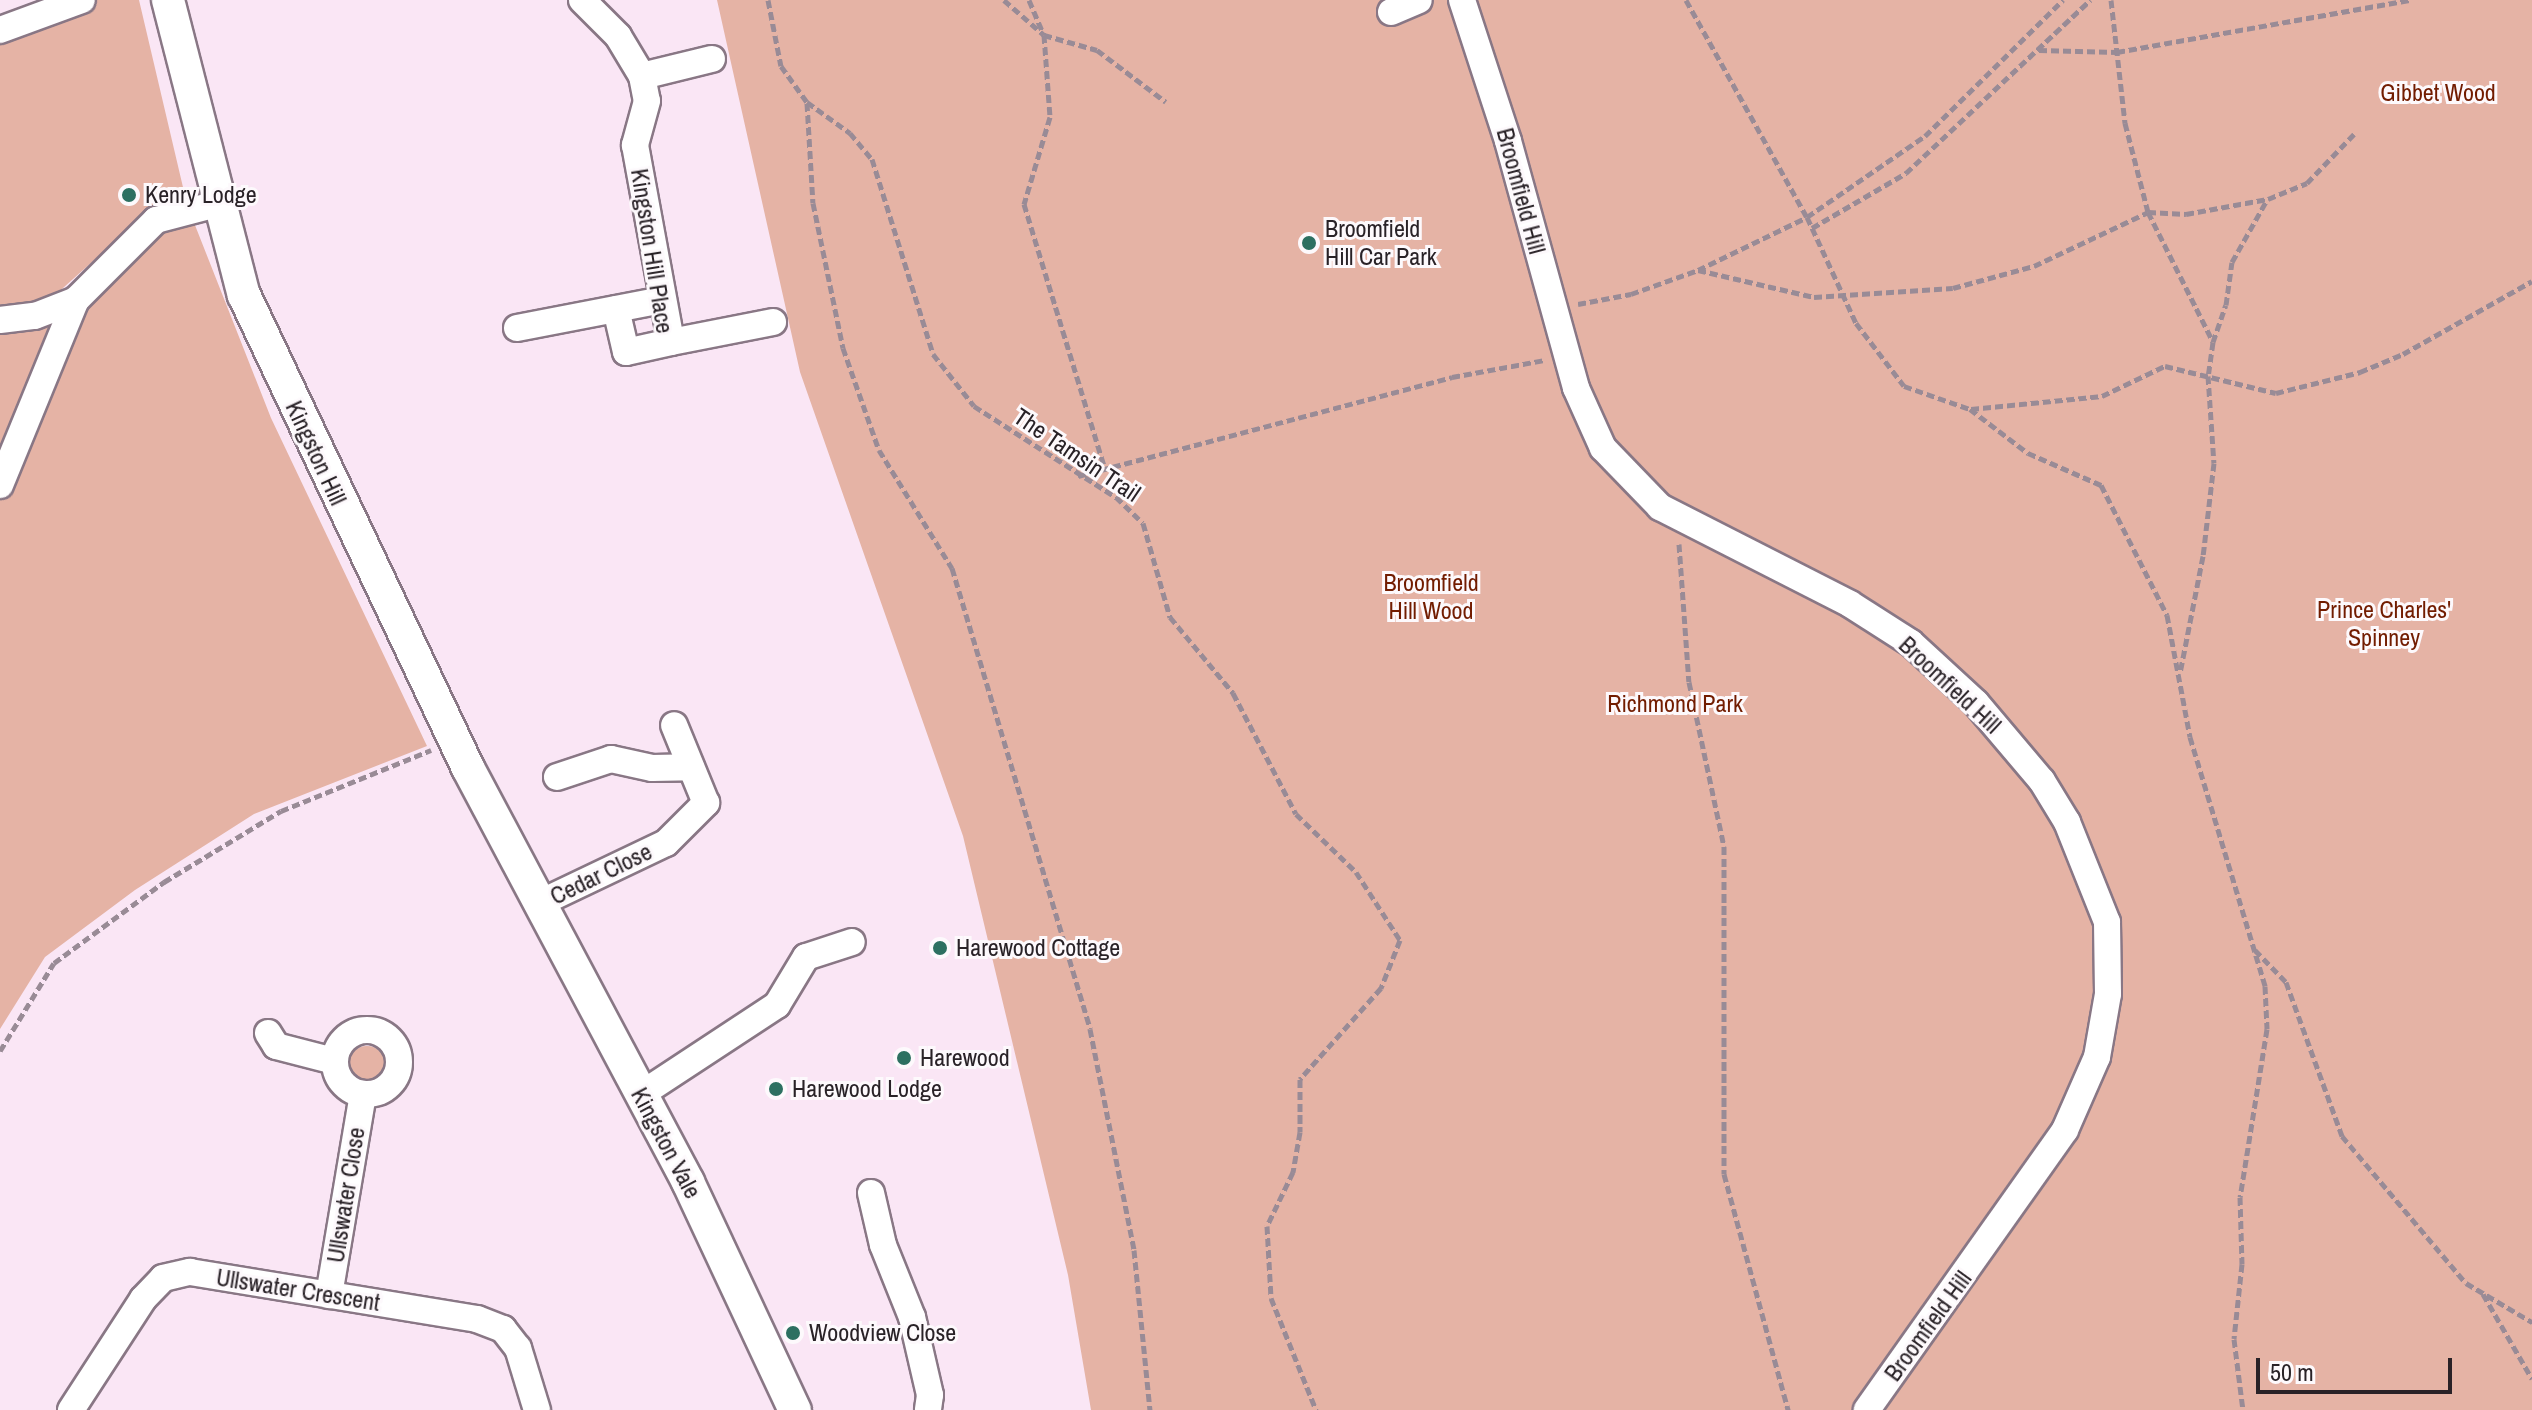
<!DOCTYPE html>
<html>
<head>
<meta charset="utf-8">
<style>
  body { margin:0 }
  #map { position:relative; width:2532px; height:1410px; overflow:hidden; background:#fae6f5; font-family:"Archivo Narrow",sans-serif }
  div>[style] { position:absolute }
  .green>* { inset:0; background:#e5b3a5 }
  .round { border-radius:50% }
  .path>* { height:5px; margin-top:-2.5px; transform-origin:0; background:repeating-linear-gradient(90deg,#998b96 0 8px,transparent 0 12px) }
  .roads { filter:drop-shadow(2px 0 #897785) drop-shadow(-2px 0 #897785) drop-shadow(0 2px #897785) drop-shadow(0 -2px #897785) }
  .minor>* { height:26px; margin:-13px; padding:0 13px; transform-origin:13px; border-radius:13px; background:#fff }
  .minor>.ring { margin:-13px; padding:0; box-sizing:content-box; background:none; border:26px solid #fff; border-radius:50% }
  .major>* { height:32px; margin:-16px; padding:0 16px; transform-origin:16px; border-radius:16px; background:#fff }
  .dots>* { width:22px; height:22px; translate:-50% -50%; box-sizing:border-box; border:4px solid #fdf9fc; border-radius:50% }
  span { translate:-50% -50%; white-space:nowrap; text-align:center; line-height:1.15; -webkit-text-stroke:6px #fdf9fc; paint-order:stroke }
  .park-label { font-size:24px; color:#721c00 }
  .street-label { font-size:24px; color:#292227 }
  .poi-label { font-size:24px; color:#292227 }
  .left { translate:0 -50%; text-align:left }
  .scale { position:absolute; left:2256px; top:1358px; width:196px; height:36px; box-sizing:border-box; border:4px solid #292227; border-top:0; padding-left:10px; font-size:24px; line-height:28px; white-space:nowrap; color:#292227; -webkit-text-stroke:6px #fdf9fc; paint-order:stroke }
</style>
</head>
<body>
<div id="map">
  <div class="green">
    <i style="clip-path:polygon(91px 0,139px 0,186px 200px,132px 226px,53px 297px,0 311px,0 40px,86px 13px)"></i>
    <i style="clip-path:polygon(717px 0,2532px 0,2532px 1410px,1091px 1410px,1068px 1275px,963px 836px,800px 372px)"></i>
    <i style="clip-path:polygon(191px 215px,271px 418px,427px 746px,254px 814px,135px 890px,45px 957px,0 1029px,0 499px,81px 310px,159px 227px)"></i>
    <i style="clip-path:polygon(58px 318px,11px 425px,0 446px,0 329px)"></i>
    <i class="round" style="left:348px;top:1046px;width:38px;height:38px"></i>
  </div>
  <div class="path">
    <i style="left:768px;top:0;width:67px;rotate:78.9deg"></i>
    <i style="left:781px;top:66px;width:44px;rotate:54.2deg"></i>
    <i style="left:807px;top:102px;width:53px;rotate:35.8deg"></i>
    <i style="left:850px;top:133px;width:34px;rotate:50deg"></i>
    <i style="left:872px;top:159px;width:204px;rotate:72.6deg"></i>
    <i style="left:933px;top:354px;width:66px;rotate:51.7deg"></i>
    <i style="left:974px;top:406px;width:169px;rotate:32.7deg"></i>
    <i style="left:1116px;top:497px;width:37px;rotate:44deg"></i>
    <i style="left:1143px;top:523px;width:98px;rotate:74deg"></i>
    <i style="left:1170px;top:617px;width:99px;rotate:50.3deg"></i>
    <i style="left:1233px;top:693px;width:136px;rotate:62.5deg"></i>
    <i style="left:1296px;top:814px;width:83px;rotate:44deg"></i>
    <i style="left:1356px;top:872px;width:81px;rotate:57.1deg"></i>
    <i style="left:1400px;top:940px;width:52px;rotate:111.6deg"></i>
    <i style="left:1381px;top:988px;width:122px;rotate:131.7deg"></i>
    <i style="left:1300px;top:1079px;width:53px;rotate:90deg"></i>
    <i style="left:1300px;top:1132px;width:41px;rotate:99.9deg"></i>
    <i style="left:1293px;top:1172px;width:60px;rotate:115.7deg"></i>
    <i style="left:1267px;top:1226px;width:72px;rotate:86.8deg"></i>
    <i style="left:1271px;top:1298px;width:121px;rotate:68.1deg"></i>
    <i style="left:1004px;top:0;width:53px;rotate:41.2deg"></i>
    <i style="left:1044px;top:35px;width:55px;rotate:15.8deg"></i>
    <i style="left:1097px;top:50px;width:86px;rotate:37deg"></i>
    <i style="left:1029px;top:0;width:38px;rotate:67deg"></i>
    <i style="left:1044px;top:35px;width:82px;rotate:85.8deg"></i>
    <i style="left:1050px;top:117px;width:91px;rotate:106.6deg"></i>
    <i style="left:1024px;top:204px;width:277px;rotate:73deg"></i>
    <i style="left:1686px;top:0;width:248px;rotate:60.9deg"></i>
    <i style="left:1807px;top:217px;width:117px;rotate:65.2deg"></i>
    <i style="left:1856px;top:323px;width:79px;rotate:52.7deg"></i>
    <i style="left:1904px;top:386px;width:70px;rotate:19.2deg"></i>
    <i style="left:1970px;top:409px;width:73px;rotate:37.2deg"></i>
    <i style="left:2028px;top:453px;width:80px;rotate:23.7deg"></i>
    <i style="left:2101px;top:485px;width:146px;rotate:63.1deg"></i>
    <i style="left:2167px;top:615px;width:124px;rotate:79.3deg"></i>
    <i style="left:2190px;top:737px;width:260px;rotate:73.2deg"></i>
    <i style="left:2265px;top:986px;width:43px;rotate:87.3deg"></i>
    <i style="left:2267px;top:1029px;width:170px;rotate:99.1deg"></i>
    <i style="left:2240px;top:1197px;width:67px;rotate:88.3deg"></i>
    <i style="left:2242px;top:1264px;width:75px;rotate:96.1deg"></i>
    <i style="left:2234px;top:1339px;width:72px;rotate:82.8deg"></i>
    <i style="left:2111px;top:0;width:124px;rotate:83.5deg"></i>
    <i style="left:2125px;top:123px;width:92px;rotate:75.5deg"></i>
    <i style="left:2148px;top:212px;width:145px;rotate:63.4deg"></i>
    <i style="left:2213px;top:342px;width:34px;rotate:98deg"></i>
    <i style="left:2208px;top:376px;width:87px;rotate:86.1deg"></i>
    <i style="left:2214px;top:463px;width:94px;rotate:96.7deg"></i>
    <i style="left:2203px;top:556px;width:119px;rotate:101.1deg"></i>
    <i style="left:2039px;top:50px;width:78px;rotate:1.5deg"></i>
    <i style="left:2117px;top:52px;width:297px;rotate:-10.1deg"></i>
    <i style="left:807px;top:103px;width:100px;rotate:86.6deg"></i>
    <i style="left:813px;top:203px;width:148px;rotate:78.3deg"></i>
    <i style="left:843px;top:348px;width:108px;rotate:70.6deg"></i>
    <i style="left:879px;top:450px;width:139px;rotate:58.3deg"></i>
    <i style="left:952px;top:568px;width:481px;rotate:73.3deg"></i>
    <i style="left:1090px;top:1029px;width:225px;rotate:78.7deg"></i>
    <i style="left:1134px;top:1250px;width:161px;rotate:84.3deg"></i>
    <i style="left:1812px;top:228px;width:109px;rotate:-30.3deg"></i>
    <i style="left:1906px;top:173px;width:253px;rotate:-43.2deg"></i>
    <i style="left:1698px;top:270px;width:119px;rotate:13.1deg"></i>
    <i style="left:1814px;top:297px;width:139px;rotate:-3.7deg"></i>
    <i style="left:1953px;top:288px;width:84px;rotate:-15.2deg"></i>
    <i style="left:2034px;top:266px;width:126px;rotate:-25.3deg"></i>
    <i style="left:2148px;top:212px;width:38px;rotate:3deg"></i>
    <i style="left:2186px;top:214px;width:83px;rotate:-10.4deg"></i>
    <i style="left:2268px;top:199px;width:42px;rotate:-22.3deg"></i>
    <i style="left:2307px;top:183px;width:68px;rotate:-46.2deg"></i>
    <i style="left:1578px;top:304px;width:54px;rotate:-10.7deg"></i>
    <i style="left:1631px;top:294px;width:71px;rotate:-19.7deg"></i>
    <i style="left:1698px;top:270px;width:121px;rotate:-25.9deg"></i>
    <i style="left:1807px;top:217px;width:143px;rotate:-34.5deg"></i>
    <i style="left:1925px;top:136px;width:194px;rotate:-44.6deg"></i>
    <i style="left:2213px;top:342px;width:39px;rotate:-71deg"></i>
    <i style="left:2226px;top:305px;width:43px;rotate:-82.1deg"></i>
    <i style="left:2232px;top:262px;width:71px;rotate:-60.6deg"></i>
    <i style="left:1971px;top:409px;width:132px;rotate:-5.7deg"></i>
    <i style="left:2102px;top:396px;width:70px;rotate:-25.5deg"></i>
    <i style="left:2165px;top:366px;width:114px;rotate:13.7deg"></i>
    <i style="left:2276px;top:393px;width:87px;rotate:-14deg"></i>
    <i style="left:2360px;top:372px;width:47px;rotate:-22.7deg"></i>
    <i style="left:2403px;top:354px;width:148px;rotate:-29.5deg"></i>
    <i style="left:1078px;top:476px;width:387px;rotate:-14.8deg"></i>
    <i style="left:1452px;top:377px;width:95px;rotate:-10.4deg"></i>
    <i style="left:1679px;top:544px;width:138px;rotate:85.9deg"></i>
    <i style="left:1689px;top:682px;width:168px;rotate:78deg"></i>
    <i style="left:1724px;top:846px;width:328px;rotate:90deg"></i>
    <i style="left:1724px;top:1174px;width:245px;rotate:74.8deg"></i>
    <i style="left:2255px;top:950px;width:45px;rotate:45.9deg"></i>
    <i style="left:2286px;top:982px;width:164px;rotate:70deg"></i>
    <i style="left:2342px;top:1136px;width:192px;rotate:49.9deg"></i>
    <i style="left:2466px;top:1283px;width:77px;rotate:30.6deg"></i>
    <i style="left:0;top:1051px;width:103px;rotate:-58.5deg"></i>
    <i style="left:54px;top:963px;width:137px;rotate:-36.4deg"></i>
    <i style="left:164px;top:882px;width:137px;rotate:-31.3deg"></i>
    <i style="left:281px;top:811px;width:162px;rotate:-22.1deg"></i>
    <i style="left:2483px;top:1294px;width:98px;rotate:60deg"></i>
  </div>
  <div class="roads">
    <div class="minor">
      <i style="left:582px;top:0;width:51px;rotate:45deg"></i>
      <i style="left:618px;top:36px;width:47px;rotate:59deg"></i>
      <i style="left:642px;top:76px;width:25px;rotate:79deg"></i>
      <i style="left:647px;top:101px;width:46px;rotate:105.3deg"></i>
      <i style="left:635px;top:145px;width:200px;rotate:79.6deg"></i>
      <i style="left:671px;top:342px;width:46px;rotate:167.5deg"></i>
      <i style="left:626px;top:352px;width:44px;rotate:-103.1deg"></i>
      <i style="left:1462px;top:0;width:148px;rotate:71.9deg"></i>
      <i style="left:1508px;top:141px;width:256px;rotate:74.6deg"></i>
      <i style="left:1576px;top:388px;width:66px;rotate:65.8deg"></i>
      <i style="left:1603px;top:448px;width:82px;rotate:46deg"></i>
      <i style="left:1660px;top:507px;width:213px;rotate:27deg"></i>
      <i style="left:1850px;top:604px;width:72px;rotate:32.6deg"></i>
      <i style="left:1911px;top:643px;width:88px;rotate:42.7deg"></i>
      <i style="left:1976px;top:703px;width:102px;rotate:49.8deg"></i>
      <i style="left:2042px;top:781px;width:48px;rotate:58.6deg"></i>
      <i style="left:2067px;top:822px;width:108px;rotate:68.2deg"></i>
      <i style="left:2107px;top:922px;width:72px;rotate:89.2deg"></i>
      <i style="left:2108px;top:994px;width:64px;rotate:99.9deg"></i>
      <i style="left:2097px;top:1057px;width:80px;rotate:113.7deg"></i>
      <i style="left:2065px;top:1130px;width:343px;rotate:125.3deg"></i>
      <i style="left:1391px;top:12px;width:30px;rotate:-23deg"></i>
      <i style="left:0;top:30px;width:87px;rotate:-20.1deg"></i>
      <i style="left:642px;top:76px;width:72px;rotate:-13.7deg"></i>
      <i style="left:0;top:320px;width:35px;rotate:-7deg"></i>
      <i style="left:35px;top:316px;width:44px;rotate:-21.3deg"></i>
      <i style="left:76px;top:300px;width:113px;rotate:-45deg"></i>
      <i style="left:156px;top:220px;width:63px;rotate:-14.7deg"></i>
      <i style="left:517px;top:328px;width:148px;rotate:-10.9deg"></i>
      <i style="left:671px;top:342px;width:104px;rotate:-11.1deg"></i>
      <i style="left:0;top:485px;width:200px;rotate:-67.7deg"></i>
      <i style="left:557px;top:777px;width:57px;rotate:-18.4deg"></i>
      <i style="left:611px;top:759px;width:42px;rotate:12.4deg"></i>
      <i style="left:652px;top:768px;width:39px;rotate:-1deg"></i>
      <i style="left:540px;top:903px;width:140px;rotate:-25.5deg"></i>
      <i style="left:666px;top:843px;width:57px;rotate:-45deg"></i>
      <i style="left:706px;top:803px;width:84px;rotate:-112.3deg"></i>
      <i class="ring" style="left:335px;top:1030px;width:38px;height:38px"></i>
      <i style="left:268px;top:1033px;width:15px;rotate:58deg"></i>
      <i style="left:276px;top:1046px;width:60px;rotate:14.5deg"></i>
      <i style="left:640px;top:1095px;width:164px;rotate:-33.3deg"></i>
      <i style="left:777px;top:1005px;width:56px;rotate:-58.9deg"></i>
      <i style="left:806px;top:957px;width:48px;rotate:-18.1deg"></i>
      <i style="left:871px;top:1193px;width:53px;rotate:77deg"></i>
      <i style="left:883px;top:1245px;width:78px;rotate:68.1deg"></i>
      <i style="left:912px;top:1317px;width:80px;rotate:77deg"></i>
      <i style="left:930px;top:1395px;width:15px;rotate:98deg"></i>
      <i style="left:329px;top:1295px;width:204px;rotate:-80.4deg"></i>
      <i style="left:71px;top:1410px;width:132px;rotate:-57deg"></i>
      <i style="left:143px;top:1299px;width:29px;rotate:-46deg"></i>
      <i style="left:163px;top:1278px;width:28px;rotate:-13deg"></i>
      <i style="left:190px;top:1272px;width:291px;rotate:9.3deg"></i>
      <i style="left:477px;top:1319px;width:28px;rotate:21deg"></i>
      <i style="left:503px;top:1329px;width:24px;rotate:52deg"></i>
      <i style="left:518px;top:1348px;width:65px;rotate:73deg"></i>
    </div>
    <div class="major">
      <i style="left:168px;top:0;width:305px;rotate:75.6deg"></i>
      <i style="left:244px;top:295px;width:523px;rotate:64.66deg"></i>
      <i style="left:468px;top:768px;width:469px;rotate:62deg"></i>
      <i style="left:688px;top:1182px;width:252px;rotate:64.9deg"></i>
    </div>
  </div>
  <div class="dots">
    <i style="left:129px;top:195px;background:#2d7061"></i>
    <i style="left:1309px;top:243px;background:#2d7061"></i>
    <i style="left:940px;top:948px;background:#2d7061"></i>
    <i style="left:904px;top:1058px;background:#2d7061"></i>
    <i style="left:776px;top:1089px;background:#2d7061"></i>
    <i style="left:793px;top:1333px;background:#2d7061"></i>
  </div>
  <div class="park-label">
    <span style="left:2438px;top:93px">Gibbet Wood</span>
    <span style="left:1431px;top:597px">Broomfield<br>Hill Wood</span>
    <span style="left:2384px;top:624px">Prince Charles'<br>Spinney</span>
    <span style="left:1675px;top:704px">Richmond Park</span>
  </div>
  <div class="street-label">
    <span style="left:1521px;top:191px;rotate:75deg">Broomfield Hill</span>
    <span style="left:652px;top:251px;rotate:81deg">Kingston Hill Place</span>
    <span style="left:316px;top:453px;rotate:65deg">Kingston Hill</span>
    <span style="left:1077px;top:455px;rotate:34deg">The Tamsin Trail</span>
    <span style="left:1950px;top:685px;rotate:43deg">Broomfield Hill</span>
    <span style="left:601px;top:874px;rotate:-26deg">Cedar Close</span>
    <span style="left:666px;top:1143px;rotate:62deg">Kingston Vale</span>
    <span style="left:346px;top:1195px;rotate:-81deg">Ullswater Close</span>
    <span style="left:298px;top:1290px;rotate:9deg">Ullswater Crescent</span>
    <span style="left:1928px;top:1326px;rotate:-54deg">Broomfield Hill</span>
  </div>
  <div class="poi-label">
    <span class="left" style="left:145px;top:195px">Kenry Lodge</span>
    <span class="left" style="left:1325px;top:243px">Broomfield<br>Hill Car Park</span>
    <span class="left" style="left:956px;top:948px">Harewood Cottage</span>
    <span class="left" style="left:920px;top:1058px">Harewood</span>
    <span class="left" style="left:792px;top:1089px">Harewood Lodge</span>
    <span class="left" style="left:809px;top:1333px">Woodview Close</span>
  </div>
  <div class="scale">50 m</div>
</div>
</body>
</html>
